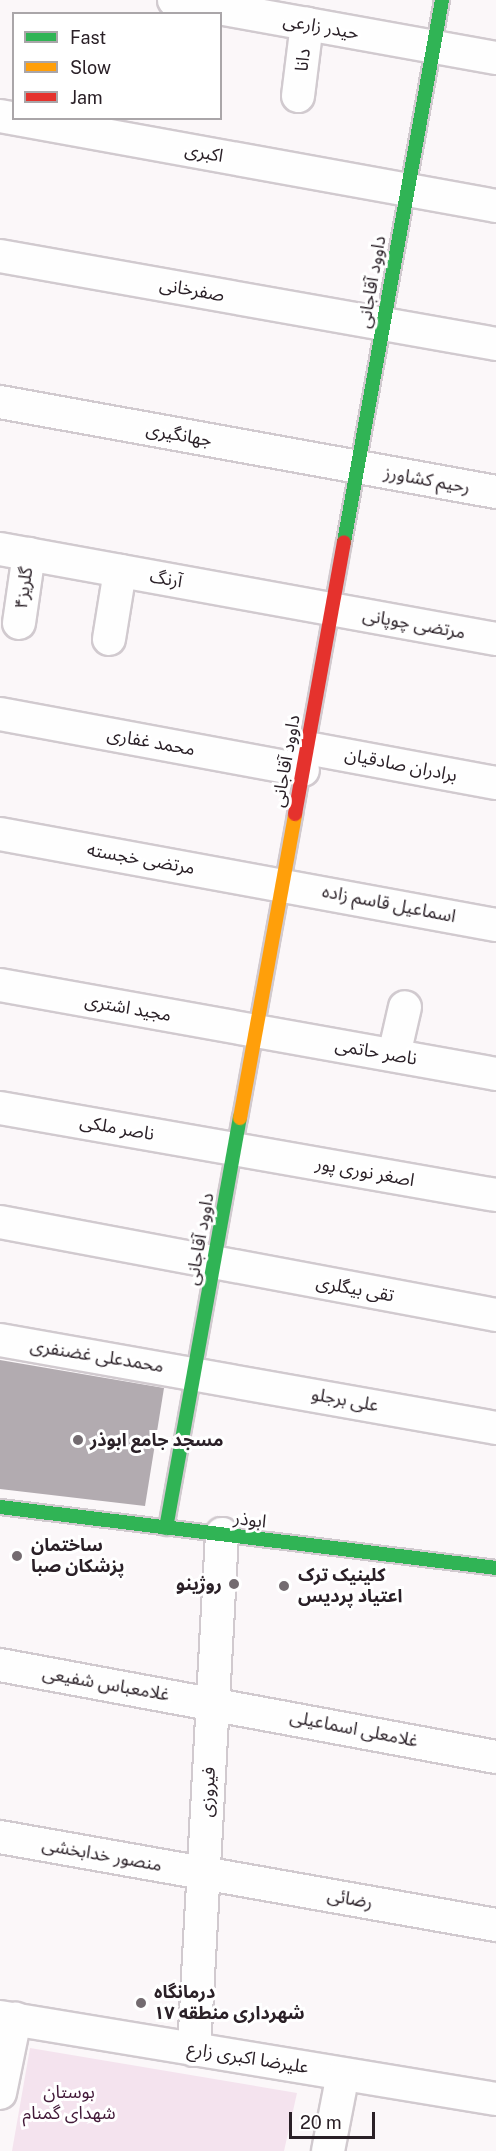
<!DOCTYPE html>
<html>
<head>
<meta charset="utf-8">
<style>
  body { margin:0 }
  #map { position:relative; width:496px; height:2151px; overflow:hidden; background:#fbf7f9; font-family:"Public Sans","Noto Sans Arabic",sans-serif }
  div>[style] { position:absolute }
  .green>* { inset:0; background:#f4e3ee }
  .building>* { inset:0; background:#b2abb0 }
  .roads { filter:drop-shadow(2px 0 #d1cacf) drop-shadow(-2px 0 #d1cacf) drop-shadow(0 2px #d1cacf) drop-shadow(0 -2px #d1cacf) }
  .street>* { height:32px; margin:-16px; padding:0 16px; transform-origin:16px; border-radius:16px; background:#fefefe }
  .fast>* { height:14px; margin:-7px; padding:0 7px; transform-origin:7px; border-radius:7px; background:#30b455 }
  .slow>* { height:14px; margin:-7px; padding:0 7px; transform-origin:7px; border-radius:7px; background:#ff9f0a }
  .jam>* { height:14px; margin:-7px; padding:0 7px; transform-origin:7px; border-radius:7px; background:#e5322d }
  .dots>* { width:16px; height:16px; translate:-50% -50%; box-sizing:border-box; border:3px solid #fff; border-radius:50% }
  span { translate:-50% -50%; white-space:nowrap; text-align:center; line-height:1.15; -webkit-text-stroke:6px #fff; paint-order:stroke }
  .street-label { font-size:18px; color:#2a2027 }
  .poi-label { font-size:18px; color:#2a2027; font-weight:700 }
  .left { translate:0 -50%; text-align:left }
  .right { translate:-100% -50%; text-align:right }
  .park-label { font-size:18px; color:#421938 }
  .legend { position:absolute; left:12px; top:12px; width:210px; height:108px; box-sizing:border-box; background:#fff; border:2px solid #aaa6a9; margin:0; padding:8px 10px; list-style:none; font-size:18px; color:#2a2027 }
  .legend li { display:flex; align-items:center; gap:12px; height:30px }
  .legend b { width:30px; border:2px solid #aaa6a9 }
  .scale { position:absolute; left:289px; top:2112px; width:86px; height:27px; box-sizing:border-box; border:3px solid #2a2027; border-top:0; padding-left:8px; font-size:18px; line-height:21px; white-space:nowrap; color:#2a2027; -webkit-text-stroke:4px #fff; paint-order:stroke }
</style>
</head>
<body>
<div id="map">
  <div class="green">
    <i style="clip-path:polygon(30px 2048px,297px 2093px,284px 2151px,12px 2151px)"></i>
  </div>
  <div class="building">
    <i style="clip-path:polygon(0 1360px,164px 1388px,145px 1506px,0 1489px)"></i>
  </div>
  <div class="roads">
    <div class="street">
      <i style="left:174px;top:0;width:327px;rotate:10.2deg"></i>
      <i style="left:298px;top:96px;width:73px;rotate:-82.9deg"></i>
      <i style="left:0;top:116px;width:504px;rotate:10.28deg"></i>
      <i style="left:0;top:256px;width:504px;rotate:10.06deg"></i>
      <i style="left:0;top:402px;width:504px;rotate:10.28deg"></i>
      <i style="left:0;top:549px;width:504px;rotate:10.28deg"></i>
      <i style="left:19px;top:623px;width:70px;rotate:-81.8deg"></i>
      <i style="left:109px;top:639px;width:69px;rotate:-80.8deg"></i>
      <i style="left:0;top:714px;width:308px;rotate:10.5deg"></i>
      <i style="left:307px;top:748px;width:192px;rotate:10.5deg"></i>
      <i style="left:0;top:834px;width:504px;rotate:10.4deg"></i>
      <i style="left:0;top:985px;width:504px;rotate:10.17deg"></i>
      <i style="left:394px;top:1055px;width:49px;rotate:-77.1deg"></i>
      <i style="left:0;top:1108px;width:504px;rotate:9.95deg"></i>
      <i style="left:0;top:1222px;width:505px;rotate:10.62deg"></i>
      <i style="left:0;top:1340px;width:504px;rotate:10.06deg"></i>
      <i style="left:0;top:1665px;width:504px;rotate:10.51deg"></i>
      <i style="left:0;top:1837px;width:504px;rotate:10.06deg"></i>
      <i style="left:0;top:2017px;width:503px;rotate:9.39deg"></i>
      <i style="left:194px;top:2050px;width:517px;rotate:-86.89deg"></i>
      <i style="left:0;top:2093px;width:76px;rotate:-78.5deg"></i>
      <i style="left:328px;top:2151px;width:78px;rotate:-79deg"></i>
    </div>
    <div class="fast">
      <i style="left:344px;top:542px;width:551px;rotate:-79.75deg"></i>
      <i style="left:0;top:1507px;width:500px;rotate:7deg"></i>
      <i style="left:166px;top:1528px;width:417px;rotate:-79.8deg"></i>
    </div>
    <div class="slow">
      <i style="left:240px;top:1118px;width:309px;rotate:-79.7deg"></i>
    </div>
    <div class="jam">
      <i style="left:295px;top:814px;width:276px;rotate:-79.8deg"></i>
    </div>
  </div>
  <div class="dots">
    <i style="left:78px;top:1440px;background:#736b70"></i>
    <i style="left:17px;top:1556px;background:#736b70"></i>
    <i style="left:234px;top:1584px;background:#736b70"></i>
    <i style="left:284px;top:1586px;background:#736b70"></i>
    <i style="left:141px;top:2003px;background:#736b70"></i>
  </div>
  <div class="street-label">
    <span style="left:321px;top:27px;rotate:10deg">حیدر زارعی</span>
    <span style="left:303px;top:60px;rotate:-83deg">دانا</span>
    <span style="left:204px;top:153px;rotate:10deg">اکبری</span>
    <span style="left:372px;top:282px;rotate:-80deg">داوود آقاجانی</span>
    <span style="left:192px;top:290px;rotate:10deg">صفرخانی</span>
    <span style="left:179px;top:435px;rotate:10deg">جهانگیری</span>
    <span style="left:427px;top:480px;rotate:10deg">رحیم کشاورز</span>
    <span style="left:166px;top:579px;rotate:10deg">آرنگ</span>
    <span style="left:24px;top:588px;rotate:-82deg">گلریز۴</span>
    <span style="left:414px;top:624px;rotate:10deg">مرتضی چوپانی</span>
    <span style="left:151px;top:742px;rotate:10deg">محمد غفاری</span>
    <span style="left:286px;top:761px;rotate:-80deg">داوود آقاجانی</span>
    <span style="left:401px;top:765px;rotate:11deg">برادران صادقیان</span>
    <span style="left:141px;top:859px;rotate:10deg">مرتضی خجسته</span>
    <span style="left:389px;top:904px;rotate:11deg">اسماعیل قاسم زاده</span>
    <span style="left:128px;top:1008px;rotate:10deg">مجید اشتری</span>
    <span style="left:376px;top:1052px;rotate:10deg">ناصر حاتمی</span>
    <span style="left:117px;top:1128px;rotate:10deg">ناصر ملکی</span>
    <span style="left:365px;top:1172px;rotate:10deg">اصغر نوری پور</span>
    <span style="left:200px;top:1239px;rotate:-80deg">داوود آقاجانی</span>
    <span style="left:355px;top:1289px;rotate:10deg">تقی بیگلری</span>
    <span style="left:97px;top:1356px;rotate:9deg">محمدعلی غضنفری</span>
    <span style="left:345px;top:1400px;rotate:10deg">علی برجلو</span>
    <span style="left:250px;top:1520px;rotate:7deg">ابوذر</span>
    <span style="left:106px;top:1684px;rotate:10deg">غلامعباس شفیعی</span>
    <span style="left:354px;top:1729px;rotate:11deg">غلامعلی اسماعیلی</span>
    <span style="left:208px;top:1792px;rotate:-87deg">فیروزی</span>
    <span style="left:102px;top:1855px;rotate:10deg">منصور خدابخشی</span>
    <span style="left:350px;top:1899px;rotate:10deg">رضائی</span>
    <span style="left:248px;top:2058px;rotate:9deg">علیرضا اکبری زارع</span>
  </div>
  <div class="poi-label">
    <span class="left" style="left:90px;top:1440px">مسجد جامع ابوذر</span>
    <span class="left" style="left:31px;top:1556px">ساختمان<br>پزشکان صبا</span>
    <span class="left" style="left:298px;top:1586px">کلینیک ترک<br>اعتیاد پردیس</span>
    <span class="right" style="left:222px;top:1584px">روژینو</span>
    <span class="left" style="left:154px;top:2003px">درمانگاه<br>شهرداری منطقه ۱۷</span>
  </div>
  <div class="park-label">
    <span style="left:69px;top:2103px">بوستان<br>شهدای گمنام</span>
  </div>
  <ul class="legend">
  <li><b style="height:8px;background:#30b455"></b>Fast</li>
  <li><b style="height:8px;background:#ff9f0a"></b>Slow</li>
  <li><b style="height:8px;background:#e5322d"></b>Jam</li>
  </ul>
  <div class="scale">20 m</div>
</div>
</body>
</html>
